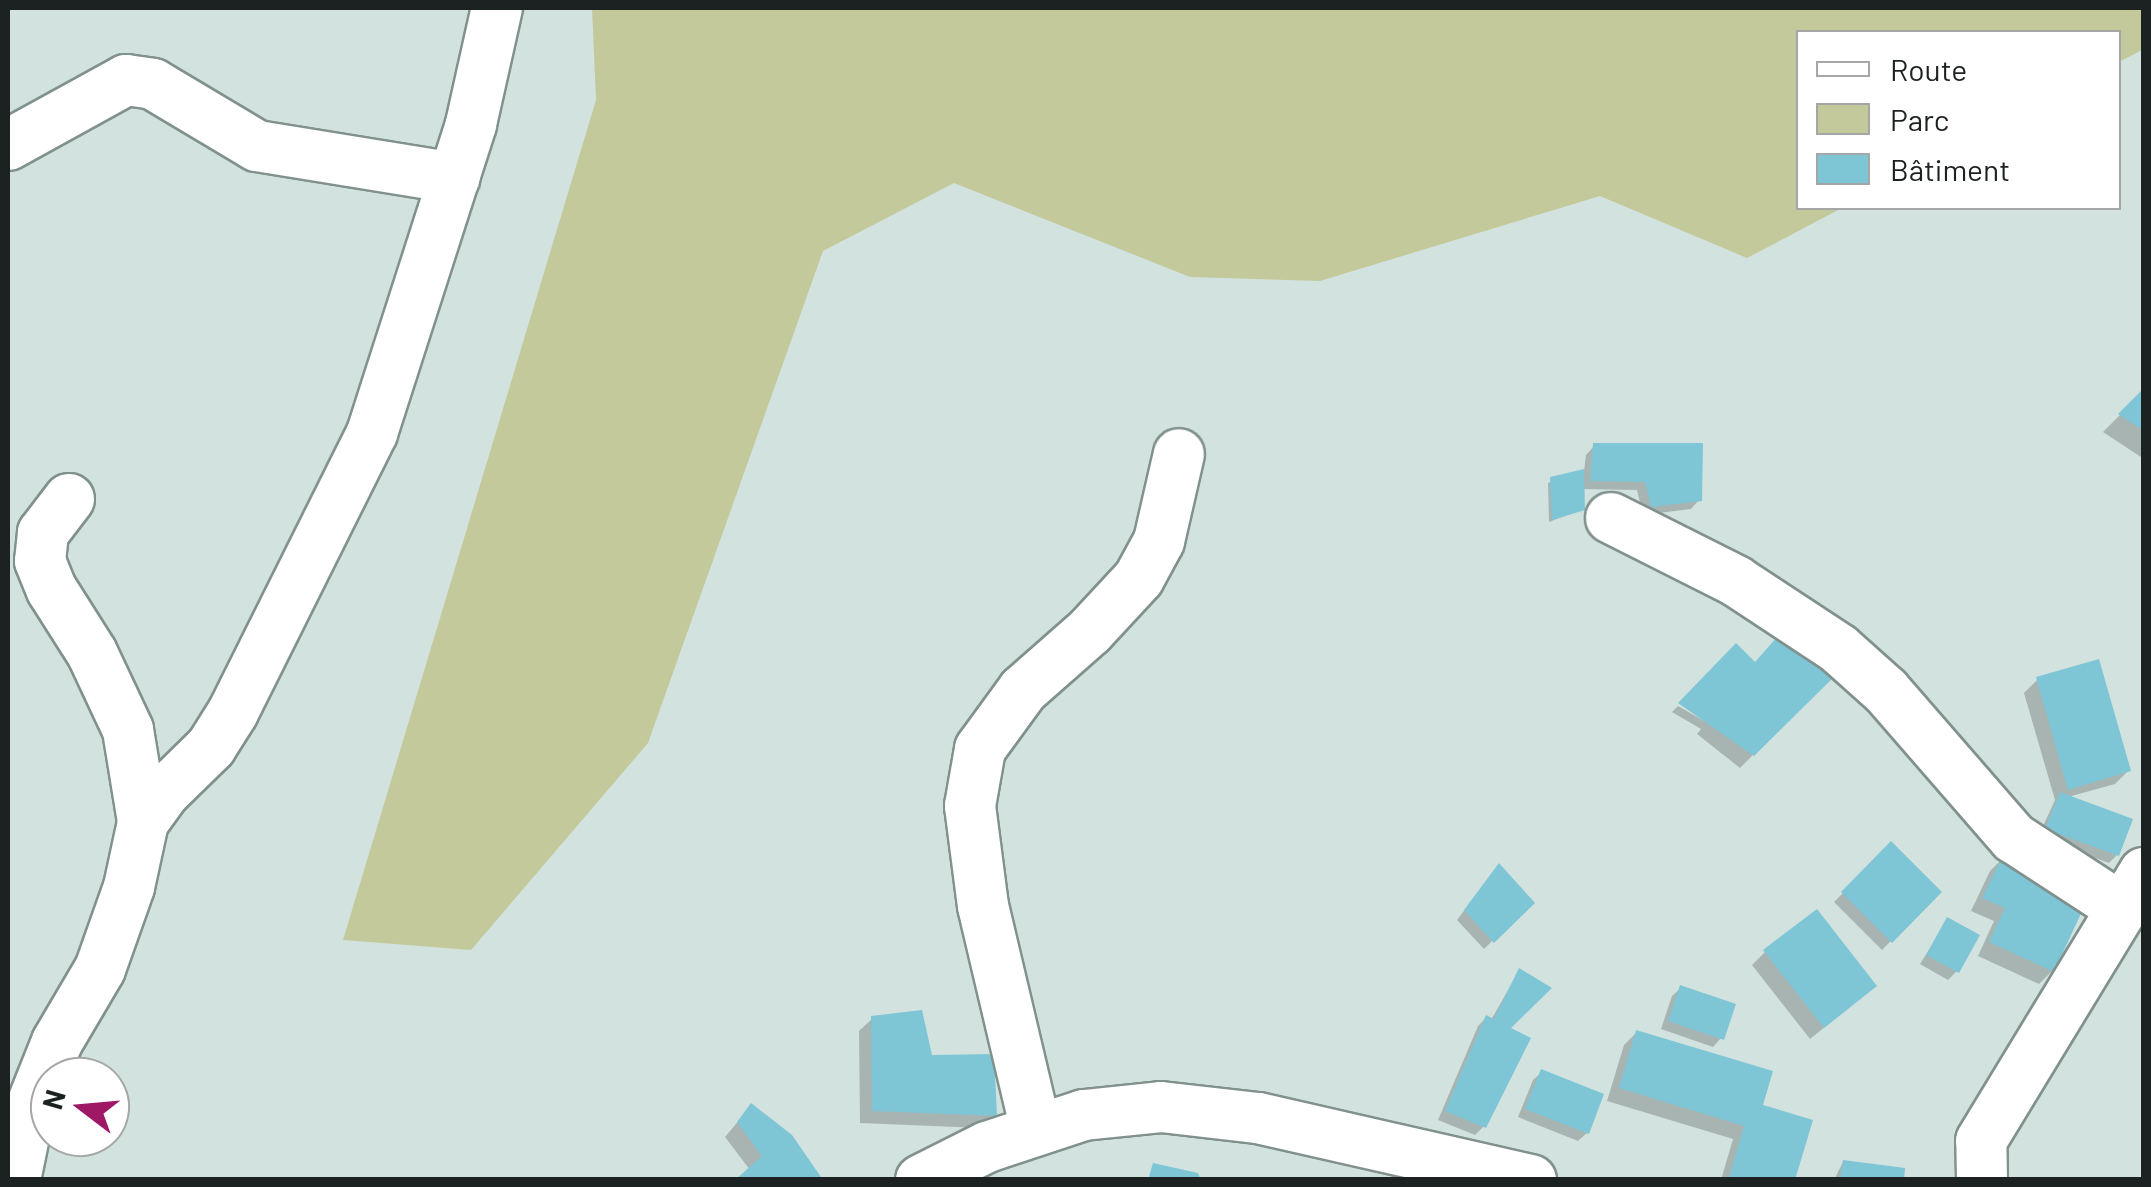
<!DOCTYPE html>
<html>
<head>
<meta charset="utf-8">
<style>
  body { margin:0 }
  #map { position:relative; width:2151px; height:1187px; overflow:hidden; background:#d2e2df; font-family:Barlow,sans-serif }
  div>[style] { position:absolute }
  .green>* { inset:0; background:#c4c99b }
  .shadow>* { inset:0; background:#0003 }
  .building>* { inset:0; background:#7ec5d6 }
  .roads { filter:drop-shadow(2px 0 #81918d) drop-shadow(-2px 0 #81918d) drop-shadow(0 2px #81918d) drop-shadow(0 -2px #81918d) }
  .minor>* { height:50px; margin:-25px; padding:0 25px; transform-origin:25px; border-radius:25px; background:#fff }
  span { translate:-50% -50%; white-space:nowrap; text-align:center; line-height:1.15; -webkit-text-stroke:8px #fff; paint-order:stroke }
  .frame { position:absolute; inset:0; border:10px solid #1c2221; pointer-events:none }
  .legend { position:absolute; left:1796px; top:30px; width:325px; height:180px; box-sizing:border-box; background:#fff; border:2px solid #a4a7a6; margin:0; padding:12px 18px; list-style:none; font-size:30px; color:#1c2221 }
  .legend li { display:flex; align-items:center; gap:20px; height:50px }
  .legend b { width:50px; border:2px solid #a4a7a6 }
  .north { position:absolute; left:30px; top:1057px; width:100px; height:100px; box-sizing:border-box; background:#fff; border:2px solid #a4a7a6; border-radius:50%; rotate:286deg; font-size:28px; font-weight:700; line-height:40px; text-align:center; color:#1c2221 }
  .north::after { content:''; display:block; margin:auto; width:35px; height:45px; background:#9f1866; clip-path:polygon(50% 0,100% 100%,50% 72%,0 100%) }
</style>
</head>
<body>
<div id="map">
  <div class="green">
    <i style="clip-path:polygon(592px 8px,2143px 8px,2144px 49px,2119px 62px,2118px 32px,1798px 32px,1798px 208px,1842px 208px,1747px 258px,1600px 196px,1320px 281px,1190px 277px,954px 183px,823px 251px,648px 743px,471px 950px,343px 940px,596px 100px)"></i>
  </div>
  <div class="shadow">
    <i style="clip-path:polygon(2144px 391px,2144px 459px,2103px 432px)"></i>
    <i style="clip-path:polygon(1594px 446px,1699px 500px,1691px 509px,1643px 515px,1637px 490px,1582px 489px,1583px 509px,1549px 522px,1548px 483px,1584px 471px,1586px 455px)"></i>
    <i style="clip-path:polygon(1755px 665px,1838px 669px,1740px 768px,1697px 734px,1701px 729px,1672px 712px,1678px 706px,1706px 722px)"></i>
    <i style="clip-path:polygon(2037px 680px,2128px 771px,2115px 784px,2068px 797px,2117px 855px,2109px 863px,2038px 837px,2055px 800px,2024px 693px)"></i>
    <i style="clip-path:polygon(1891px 845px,1939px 892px,1882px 950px,1834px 902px)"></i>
    <i style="clip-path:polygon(2003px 858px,2052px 971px,2039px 984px,1978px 956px,1994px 921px,1971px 911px,1990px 871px)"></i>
    <i style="clip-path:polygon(1491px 875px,1531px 903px,1484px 949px,1457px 920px)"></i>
    <i style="clip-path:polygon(1948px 920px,1957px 971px,1948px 980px,1920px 964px)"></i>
    <i style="clip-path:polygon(1765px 952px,1861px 998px,1810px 1039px,1752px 965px)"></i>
    <i style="clip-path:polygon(1519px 971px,1484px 1126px,1475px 1135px,1438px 1120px,1478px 1026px,1486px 1018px,1491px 1020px)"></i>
    <i style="clip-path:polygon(1681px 988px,1721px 1038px,1713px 1047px,1661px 1029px,1672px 996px)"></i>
    <i style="clip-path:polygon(873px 1018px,930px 1057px,994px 1115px,981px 1128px,860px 1123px,859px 1031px)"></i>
    <i style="clip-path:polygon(1637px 1032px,1760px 1106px,1792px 1180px,1721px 1180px,1733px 1139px,1607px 1101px,1624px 1045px)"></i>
    <i style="clip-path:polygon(1542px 1072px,1587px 1133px,1578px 1141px,1518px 1117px,1533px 1080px)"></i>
    <i style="clip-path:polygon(751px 1106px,791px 1136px,819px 1180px,750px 1170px,725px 1137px)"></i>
    <i style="clip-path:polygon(1843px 1162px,1901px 1180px,1834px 1180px)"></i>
  </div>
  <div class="building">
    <i style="clip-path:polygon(2144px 388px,2144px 431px,2118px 414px)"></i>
    <i style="clip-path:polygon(1593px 443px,1703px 443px,1702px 501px,1651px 507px,1645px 482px,1590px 481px)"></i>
    <i style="clip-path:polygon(1584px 469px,1585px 510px,1552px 520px,1550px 477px)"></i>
    <i style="clip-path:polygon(1786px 627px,1842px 669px,1754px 756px,1678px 703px,1736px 643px,1755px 662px)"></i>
    <i style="clip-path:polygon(2099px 659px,2131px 771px,2068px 790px,2036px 677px)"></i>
    <i style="clip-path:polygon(2060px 792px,2133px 819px,2119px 856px,2045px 829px)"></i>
    <i style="clip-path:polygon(1891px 841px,1942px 892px,1892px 943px,1841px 892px)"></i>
    <i style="clip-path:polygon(2003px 855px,2089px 896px,2054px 972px,1989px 942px,2005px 908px,1982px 898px)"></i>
    <i style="clip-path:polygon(1499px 863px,1535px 903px,1494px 943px,1464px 910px)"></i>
    <i style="clip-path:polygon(1817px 909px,1877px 986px,1824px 1028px,1763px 950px)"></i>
    <i style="clip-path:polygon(1947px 917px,1980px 935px,1959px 973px,1926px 955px)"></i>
    <i style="clip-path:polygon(1519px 968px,1552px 988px,1511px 1028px,1531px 1038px,1486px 1128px,1445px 1111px,1486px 1015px,1494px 1019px)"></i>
    <i style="clip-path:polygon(1680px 985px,1736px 1004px,1724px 1040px,1668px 1021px)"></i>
    <i style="clip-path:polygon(922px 1010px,932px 1055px,994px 1054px,997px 1116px,872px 1111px,871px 1016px)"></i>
    <i style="clip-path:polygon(1636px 1030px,1773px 1071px,1763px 1105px,1813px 1120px,1795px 1180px,1729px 1178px,1744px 1126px,1619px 1088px)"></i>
    <i style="clip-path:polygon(1541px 1069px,1604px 1094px,1589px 1134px,1525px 1109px)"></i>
    <i style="clip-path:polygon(751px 1103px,792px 1135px,823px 1180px,735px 1180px,762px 1156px,737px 1122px)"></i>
    <i style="clip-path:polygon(1843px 1160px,1905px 1168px,1904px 1180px,1840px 1180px)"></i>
    <i style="clip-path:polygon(1153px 1163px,1198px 1173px,1201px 1180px,1148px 1180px)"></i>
  </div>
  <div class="roads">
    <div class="minor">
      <i style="left:8px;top:145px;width:135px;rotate:-28.8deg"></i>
      <i style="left:126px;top:80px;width:27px;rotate:8deg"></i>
      <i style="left:153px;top:84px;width:121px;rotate:30.8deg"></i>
      <i style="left:257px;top:146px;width:200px;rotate:9.2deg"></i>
      <i style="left:69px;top:499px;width:43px;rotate:127.4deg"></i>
      <i style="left:43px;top:533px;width:28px;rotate:96deg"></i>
      <i style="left:40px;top:561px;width:31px;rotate:68deg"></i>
      <i style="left:52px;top:590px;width:75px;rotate:57.6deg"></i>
      <i style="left:92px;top:653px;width:85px;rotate:64.9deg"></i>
      <i style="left:128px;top:730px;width:93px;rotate:80.7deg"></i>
      <i style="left:1611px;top:518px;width:140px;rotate:26.7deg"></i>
      <i style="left:1736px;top:581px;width:123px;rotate:33.4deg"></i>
      <i style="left:1839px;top:649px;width:63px;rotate:41.8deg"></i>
      <i style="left:1886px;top:691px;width:195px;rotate:49deg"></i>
      <i style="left:2014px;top:838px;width:130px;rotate:33.1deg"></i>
      <i style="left:1036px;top:1130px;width:230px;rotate:-103.3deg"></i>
      <i style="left:983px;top:906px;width:101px;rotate:-97.4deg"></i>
      <i style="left:970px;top:806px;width:58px;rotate:-80deg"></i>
      <i style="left:980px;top:749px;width:73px;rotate:-53.9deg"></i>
      <i style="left:1023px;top:690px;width:89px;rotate:-41.4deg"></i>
      <i style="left:1090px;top:631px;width:72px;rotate:-47.2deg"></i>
      <i style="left:1139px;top:578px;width:42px;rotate:-61.6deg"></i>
      <i style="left:1159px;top:541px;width:89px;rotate:-77.1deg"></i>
      <i style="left:15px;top:1180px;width:69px;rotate:-78.4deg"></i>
      <i style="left:29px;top:1112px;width:75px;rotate:-68.2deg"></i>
      <i style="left:57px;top:1042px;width:85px;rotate:-59.5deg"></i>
      <i style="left:100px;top:969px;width:87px;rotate:-70.5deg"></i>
      <i style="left:129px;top:887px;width:66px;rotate:-77.8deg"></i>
      <i style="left:143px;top:822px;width:36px;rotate:-54deg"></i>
      <i style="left:164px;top:793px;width:66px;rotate:-44.4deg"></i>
      <i style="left:211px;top:747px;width:41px;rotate:-57.8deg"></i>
      <i style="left:233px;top:712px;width:312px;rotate:-63.5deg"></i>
      <i style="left:372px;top:433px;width:324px;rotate:-72.2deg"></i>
      <i style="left:471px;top:124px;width:119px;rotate:-77.4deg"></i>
      <i style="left:921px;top:1180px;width:74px;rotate:-26.6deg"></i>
      <i style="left:987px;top:1147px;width:102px;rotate:-18.3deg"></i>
      <i style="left:1084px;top:1115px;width:77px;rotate:-5.9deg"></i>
      <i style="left:1161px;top:1107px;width:98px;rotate:6.5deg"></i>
      <i style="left:1258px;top:1118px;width:280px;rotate:12.8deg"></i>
      <i style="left:1982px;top:1180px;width:39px;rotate:-91deg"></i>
      <i style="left:1981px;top:1141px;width:314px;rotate:-58.7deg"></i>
    </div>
  </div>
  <div class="frame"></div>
  <ul class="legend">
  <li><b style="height:12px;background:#fff"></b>Route</li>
  <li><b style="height:28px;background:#c4c99b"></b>Parc</li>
  <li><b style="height:28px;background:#7ec5d6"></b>Bâtiment</li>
  </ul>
  <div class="north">N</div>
</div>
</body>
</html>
